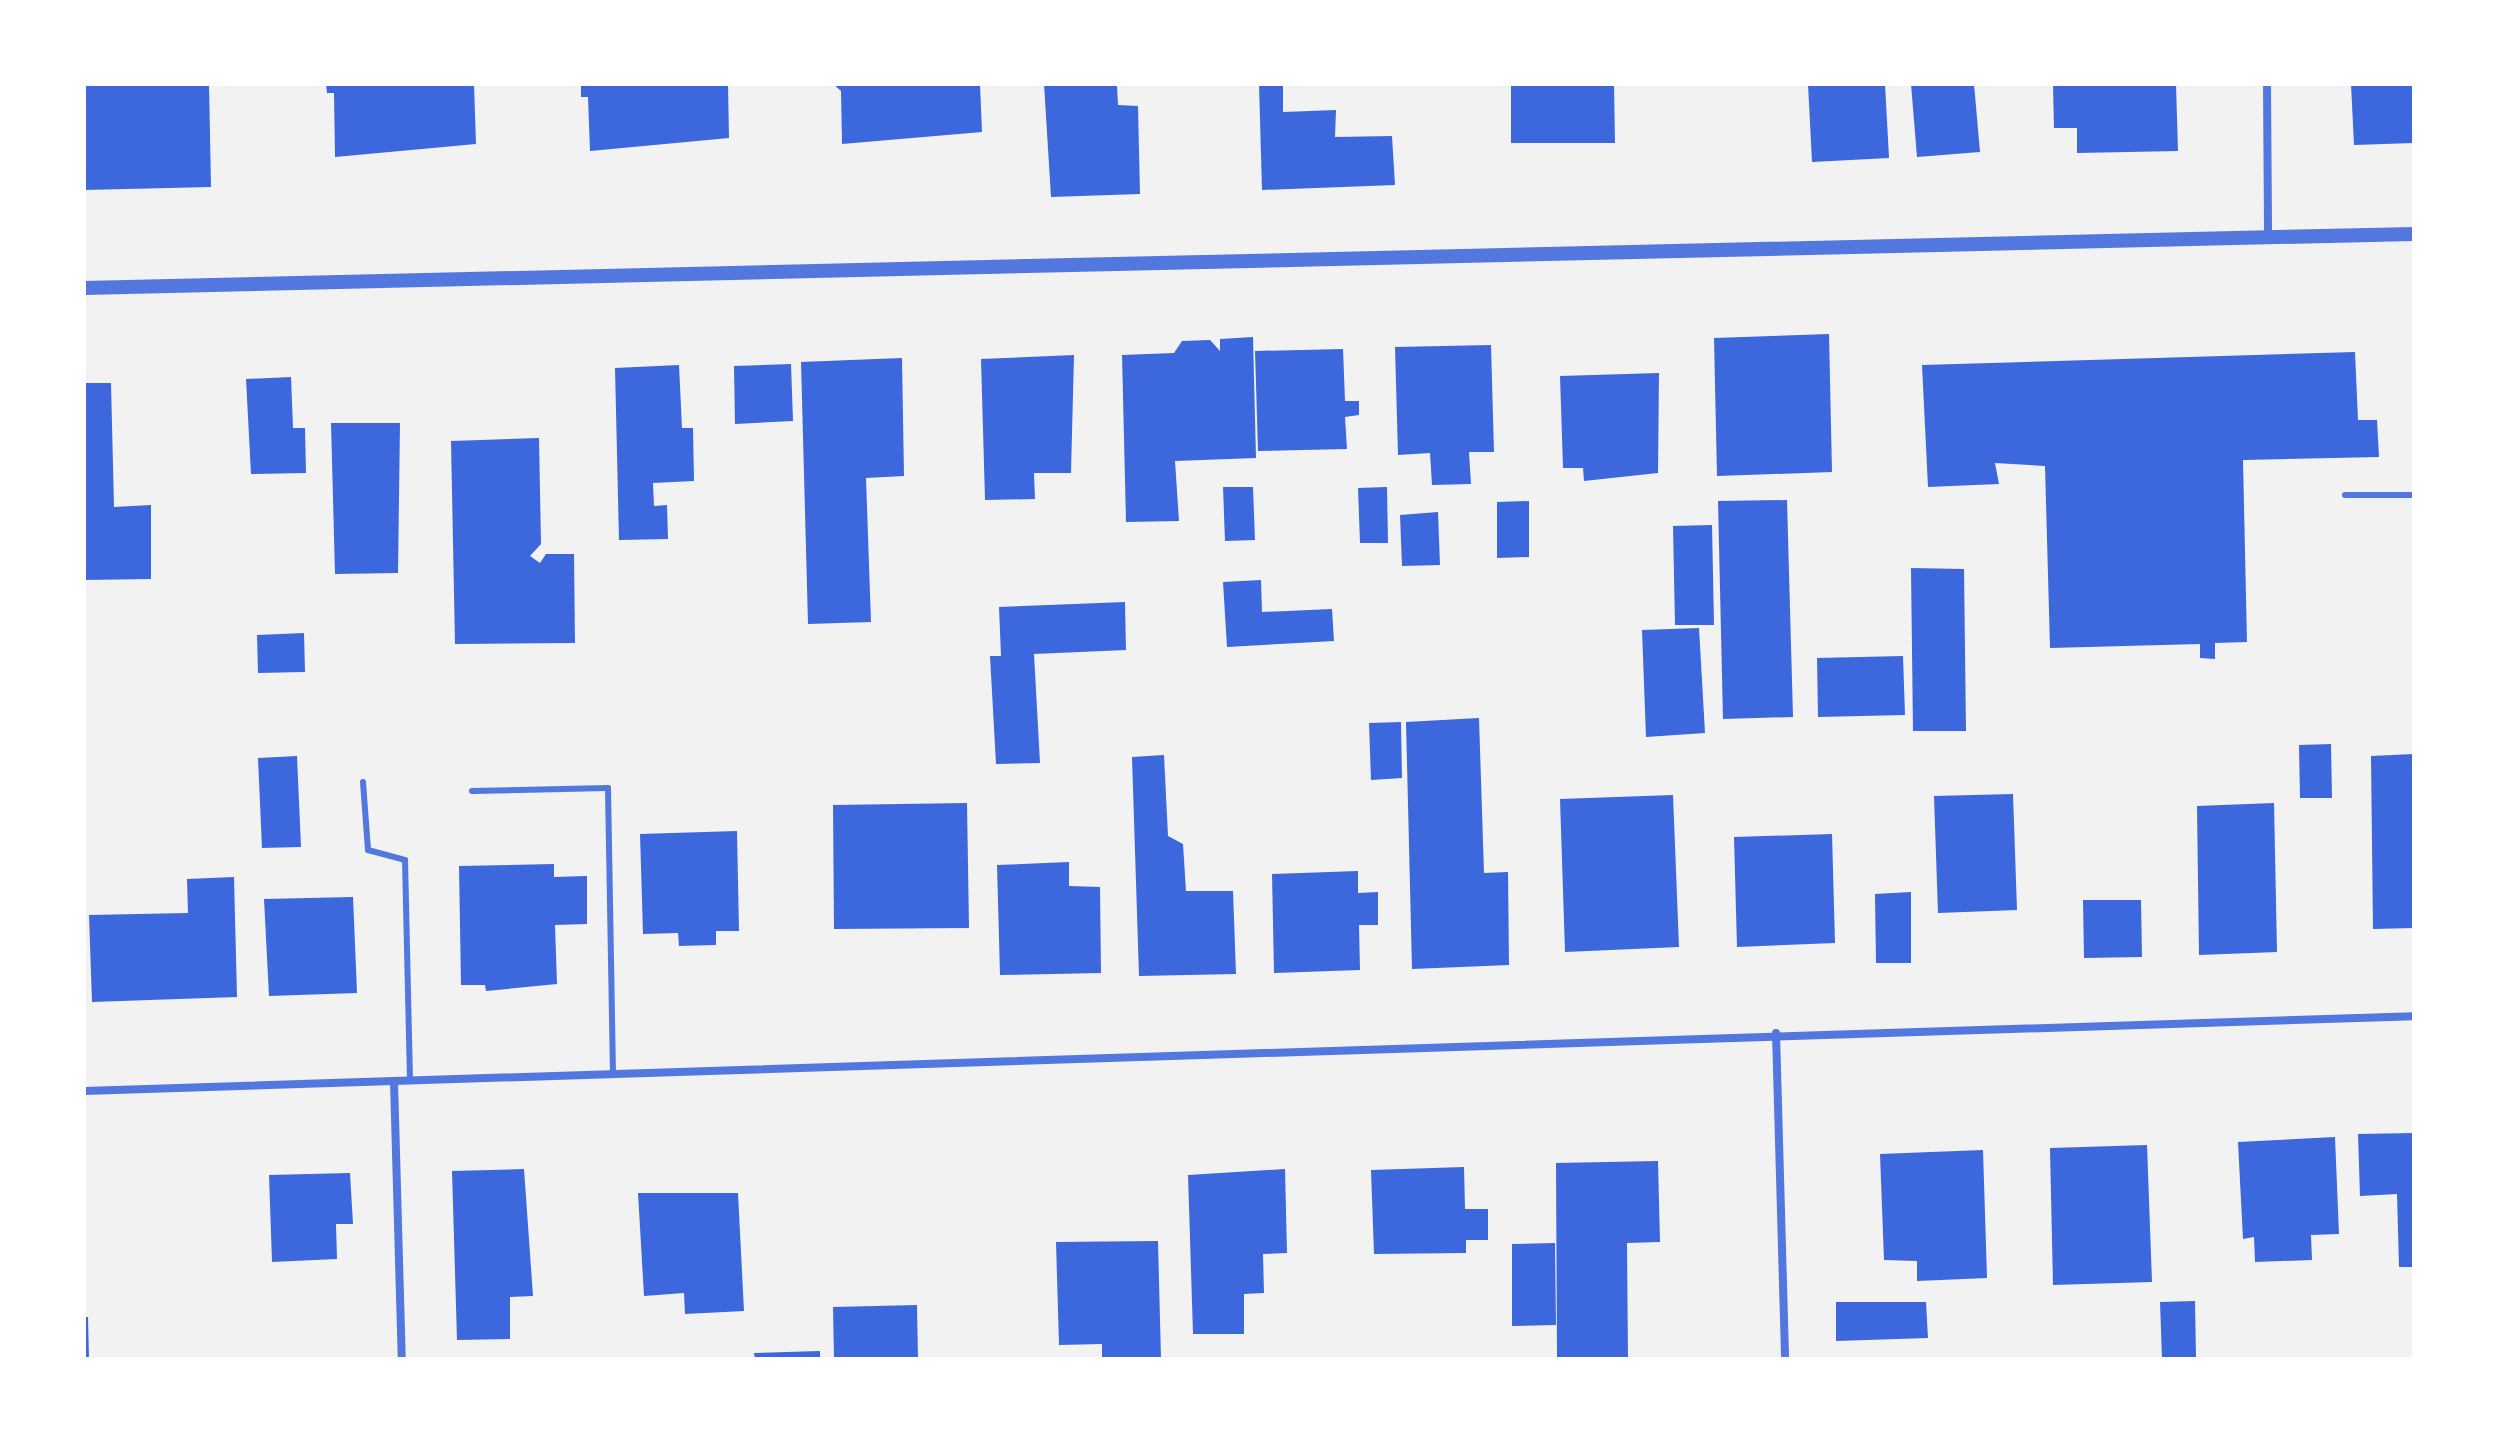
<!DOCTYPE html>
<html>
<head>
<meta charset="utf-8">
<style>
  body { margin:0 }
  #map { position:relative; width:2498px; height:1443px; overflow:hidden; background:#f2f2f2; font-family:Inter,sans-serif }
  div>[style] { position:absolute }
  .building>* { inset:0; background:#3d67dc }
  .service>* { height:6px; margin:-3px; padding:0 3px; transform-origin:3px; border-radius:3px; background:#5277de }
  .minor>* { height:8px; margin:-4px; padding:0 4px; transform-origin:4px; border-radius:4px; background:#5277de }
  .tertiary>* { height:14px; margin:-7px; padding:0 7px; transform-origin:7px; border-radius:7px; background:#5277de }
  span { translate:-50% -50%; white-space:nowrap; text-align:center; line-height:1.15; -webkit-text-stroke:6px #fff; paint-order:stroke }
  .frame { position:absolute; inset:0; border:86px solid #fff; pointer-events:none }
</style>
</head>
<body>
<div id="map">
  <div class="building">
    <i style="clip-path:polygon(84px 84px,209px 84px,211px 187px,84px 190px)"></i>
    <i style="clip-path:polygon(326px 84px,474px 84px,476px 144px,335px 157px,334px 93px,327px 93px)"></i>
    <i style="clip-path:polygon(581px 84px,728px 84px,729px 138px,590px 151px,588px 97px,581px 97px)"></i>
    <i style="clip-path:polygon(833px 84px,980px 84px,982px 132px,842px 144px,841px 91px)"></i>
    <i style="clip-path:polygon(1044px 84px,1117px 85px,1118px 105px,1138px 106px,1140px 194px,1051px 197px)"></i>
    <i style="clip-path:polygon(1259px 84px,1283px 84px,1283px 112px,1336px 110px,1335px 137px,1392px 136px,1395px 185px,1262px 190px)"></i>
    <i style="clip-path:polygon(1511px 84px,1614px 84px,1615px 143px,1511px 143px)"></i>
    <i style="clip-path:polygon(1808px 84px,1885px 84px,1889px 158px,1812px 162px)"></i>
    <i style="clip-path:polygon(1911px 84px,1974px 84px,1980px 152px,1917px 157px)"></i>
    <i style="clip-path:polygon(2176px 84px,2178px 151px,2077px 153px,2077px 128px,2054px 128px,2053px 85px)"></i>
    <i style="clip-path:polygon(2351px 84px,2414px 84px,2414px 143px,2354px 145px)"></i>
    <i style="clip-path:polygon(1829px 334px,1832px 472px,1717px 476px,1714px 338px)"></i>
    <i style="clip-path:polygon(1253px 337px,1256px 458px,1175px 461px,1179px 521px,1126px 522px,1122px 355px,1174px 353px,1182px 341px,1210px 340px,1220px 351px,1220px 339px)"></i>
    <i style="clip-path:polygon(1491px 345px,1494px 452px,1469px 452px,1471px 484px,1432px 485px,1430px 453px,1398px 455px,1395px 347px)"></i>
    <i style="clip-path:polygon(1343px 349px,1345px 401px,1359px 401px,1359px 415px,1345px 417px,1347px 449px,1258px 451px,1255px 351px)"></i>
    <i style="clip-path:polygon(2355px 352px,2358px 420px,2377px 420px,2379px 457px,2243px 460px,2247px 642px,2215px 643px,2215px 659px,2200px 658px,2200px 644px,2050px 648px,2045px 466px,1995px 463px,1999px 484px,1928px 487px,1922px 365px)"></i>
    <i style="clip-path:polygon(1074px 355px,1071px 473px,1034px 473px,1035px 499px,985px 500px,981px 359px)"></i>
    <i style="clip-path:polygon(902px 358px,904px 476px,866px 478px,871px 622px,808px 624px,801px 362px)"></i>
    <i style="clip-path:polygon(791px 364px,793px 421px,735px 424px,734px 366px)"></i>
    <i style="clip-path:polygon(679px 365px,682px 428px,693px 428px,694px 481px,653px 483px,654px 506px,667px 505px,668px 539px,619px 540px,615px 368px)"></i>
    <i style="clip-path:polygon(1659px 373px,1658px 473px,1584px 481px,1583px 468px,1563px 468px,1560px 376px)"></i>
    <i style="clip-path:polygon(291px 377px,293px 428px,305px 428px,306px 473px,251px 474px,246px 379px)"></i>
    <i style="clip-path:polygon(84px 383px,111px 383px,114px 507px,151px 505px,151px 579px,84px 580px)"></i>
    <i style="clip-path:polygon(331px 423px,400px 423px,398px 573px,335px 574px)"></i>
    <i style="clip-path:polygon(539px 438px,541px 544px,530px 556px,540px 563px,546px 554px,574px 554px,575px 643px,455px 644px,451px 441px)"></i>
    <i style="clip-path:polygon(1223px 487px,1253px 487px,1255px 540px,1225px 541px)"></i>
    <i style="clip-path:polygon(1387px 487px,1388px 543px,1360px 543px,1358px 488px)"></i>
    <i style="clip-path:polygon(1787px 500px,1793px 717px,1723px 719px,1718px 501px)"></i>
    <i style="clip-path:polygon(1529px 501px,1529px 557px,1497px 558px,1497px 502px)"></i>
    <i style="clip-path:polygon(1438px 512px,1440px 565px,1402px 566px,1400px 515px)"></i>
    <i style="clip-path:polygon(1712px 525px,1714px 625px,1675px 625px,1673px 526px)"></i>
    <i style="clip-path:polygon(1911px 568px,1964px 569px,1966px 731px,1913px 731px)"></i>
    <i style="clip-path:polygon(1261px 580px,1262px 612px,1332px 609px,1334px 641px,1227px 647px,1223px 582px)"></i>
    <i style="clip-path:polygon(1125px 602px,1126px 650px,1034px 654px,1040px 763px,996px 764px,990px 656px,1001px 656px,999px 607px)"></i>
    <i style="clip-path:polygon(1699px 628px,1705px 733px,1646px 737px,1642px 630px)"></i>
    <i style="clip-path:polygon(304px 633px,305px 672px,258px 673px,257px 635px)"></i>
    <i style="clip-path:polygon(1903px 656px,1905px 715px,1818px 717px,1817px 658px)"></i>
    <i style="clip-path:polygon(1479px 718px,1484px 873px,1508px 872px,1509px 965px,1412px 969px,1406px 722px)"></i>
    <i style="clip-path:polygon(1401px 722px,1402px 778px,1371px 780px,1369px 723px)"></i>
    <i style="clip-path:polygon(2331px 744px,2332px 798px,2300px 798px,2299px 745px)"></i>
    <i style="clip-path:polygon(2414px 754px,2414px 928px,2373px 929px,2371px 756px)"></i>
    <i style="clip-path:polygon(1164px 755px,1168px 836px,1183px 844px,1186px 891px,1233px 891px,1236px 974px,1139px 976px,1132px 757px)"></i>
    <i style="clip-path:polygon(297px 756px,301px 847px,262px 848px,258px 758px)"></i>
    <i style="clip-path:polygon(2013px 794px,2017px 910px,1938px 913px,1934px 796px)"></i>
    <i style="clip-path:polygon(1673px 795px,1679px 947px,1565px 952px,1560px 799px)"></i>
    <i style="clip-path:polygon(967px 803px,969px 928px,834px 929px,833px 805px)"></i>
    <i style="clip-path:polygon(2274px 803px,2277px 952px,2199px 955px,2197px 806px)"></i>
    <i style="clip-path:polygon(737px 831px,739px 931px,716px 931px,716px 945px,679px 946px,678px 933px,643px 934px,640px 834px)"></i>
    <i style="clip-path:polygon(1832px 834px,1835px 943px,1737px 947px,1734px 837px)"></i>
    <i style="clip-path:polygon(1069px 862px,1069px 886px,1100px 887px,1101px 973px,1000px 975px,997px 865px)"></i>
    <i style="clip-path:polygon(554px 864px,554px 877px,587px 876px,587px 924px,555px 925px,557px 984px,486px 991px,485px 985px,461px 985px,459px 866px)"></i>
    <i style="clip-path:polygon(1358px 871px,1358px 893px,1378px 892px,1378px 925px,1359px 925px,1360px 970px,1274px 973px,1272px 874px)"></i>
    <i style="clip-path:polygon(234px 877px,237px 997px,92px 1002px,89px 915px,188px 913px,187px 879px)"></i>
    <i style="clip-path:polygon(1911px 892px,1911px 963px,1876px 963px,1875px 894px)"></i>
    <i style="clip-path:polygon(353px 897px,357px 993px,269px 996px,264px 899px)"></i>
    <i style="clip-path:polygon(2083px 900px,2141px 900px,2142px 957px,2084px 958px)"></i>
    <i style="clip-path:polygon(2414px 1133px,2414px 1267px,2399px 1267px,2397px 1194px,2360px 1196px,2358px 1134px)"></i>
    <i style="clip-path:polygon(2335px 1137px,2339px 1234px,2311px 1235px,2312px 1260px,2255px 1262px,2254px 1237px,2243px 1239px,2238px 1142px)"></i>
    <i style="clip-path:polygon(2147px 1145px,2152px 1282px,2053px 1285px,2050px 1148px)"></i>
    <i style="clip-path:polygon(1983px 1150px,1987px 1278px,1917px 1281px,1917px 1261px,1884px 1260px,1880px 1154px)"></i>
    <i style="clip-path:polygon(1658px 1161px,1660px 1242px,1627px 1243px,1628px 1359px,1557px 1359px,1556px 1163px)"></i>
    <i style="clip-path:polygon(1464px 1167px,1465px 1209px,1488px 1209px,1488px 1240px,1466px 1240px,1466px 1253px,1374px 1254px,1371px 1170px)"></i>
    <i style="clip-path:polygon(524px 1169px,533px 1296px,510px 1297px,510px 1339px,457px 1340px,452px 1171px)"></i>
    <i style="clip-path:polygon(1285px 1169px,1287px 1253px,1263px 1254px,1264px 1293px,1244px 1294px,1244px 1334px,1193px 1334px,1188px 1175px)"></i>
    <i style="clip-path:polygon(350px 1173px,353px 1224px,336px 1224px,337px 1259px,272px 1262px,269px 1175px)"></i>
    <i style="clip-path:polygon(638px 1193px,738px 1193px,744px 1311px,685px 1314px,684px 1293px,644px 1296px)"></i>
    <i style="clip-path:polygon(1158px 1241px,1161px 1359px,1102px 1359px,1102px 1344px,1059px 1345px,1056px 1242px)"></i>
    <i style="clip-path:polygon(1555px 1243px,1556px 1325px,1512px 1326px,1512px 1244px)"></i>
    <i style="clip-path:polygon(2195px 1301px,2196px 1359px,2162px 1359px,2160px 1302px)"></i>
    <i style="clip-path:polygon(1836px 1302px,1926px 1302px,1928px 1338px,1836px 1341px)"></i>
    <i style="clip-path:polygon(917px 1305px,918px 1359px,834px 1359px,833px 1307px)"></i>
    <i style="clip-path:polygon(84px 1317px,88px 1317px,89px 1359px,84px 1359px)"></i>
    <i style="clip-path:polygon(820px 1351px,820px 1359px,755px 1359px,754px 1353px)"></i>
  </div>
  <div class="service">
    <i style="left:2345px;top:495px;width:69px"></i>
    <i style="left:363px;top:782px;width:68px;rotate:85.8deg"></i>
    <i style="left:368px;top:850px;width:38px;rotate:15deg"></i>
    <i style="left:405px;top:860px;width:221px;rotate:88.7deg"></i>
    <i style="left:472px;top:791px;width:136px;rotate:-1.3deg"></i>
    <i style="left:608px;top:788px;width:286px;rotate:89deg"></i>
  </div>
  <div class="minor">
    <i style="left:2267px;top:84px;width:150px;rotate:89.6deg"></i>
    <i style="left:1776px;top:1033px;width:326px;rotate:88.4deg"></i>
    <i style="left:394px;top:1081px;width:278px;rotate:88.4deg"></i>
    <i style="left:84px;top:1091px;width:2331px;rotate:-1.84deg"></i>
  </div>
  <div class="tertiary">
    <i style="left:84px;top:288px;width:2331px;rotate:-1.33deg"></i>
  </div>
  <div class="frame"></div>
</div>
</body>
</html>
